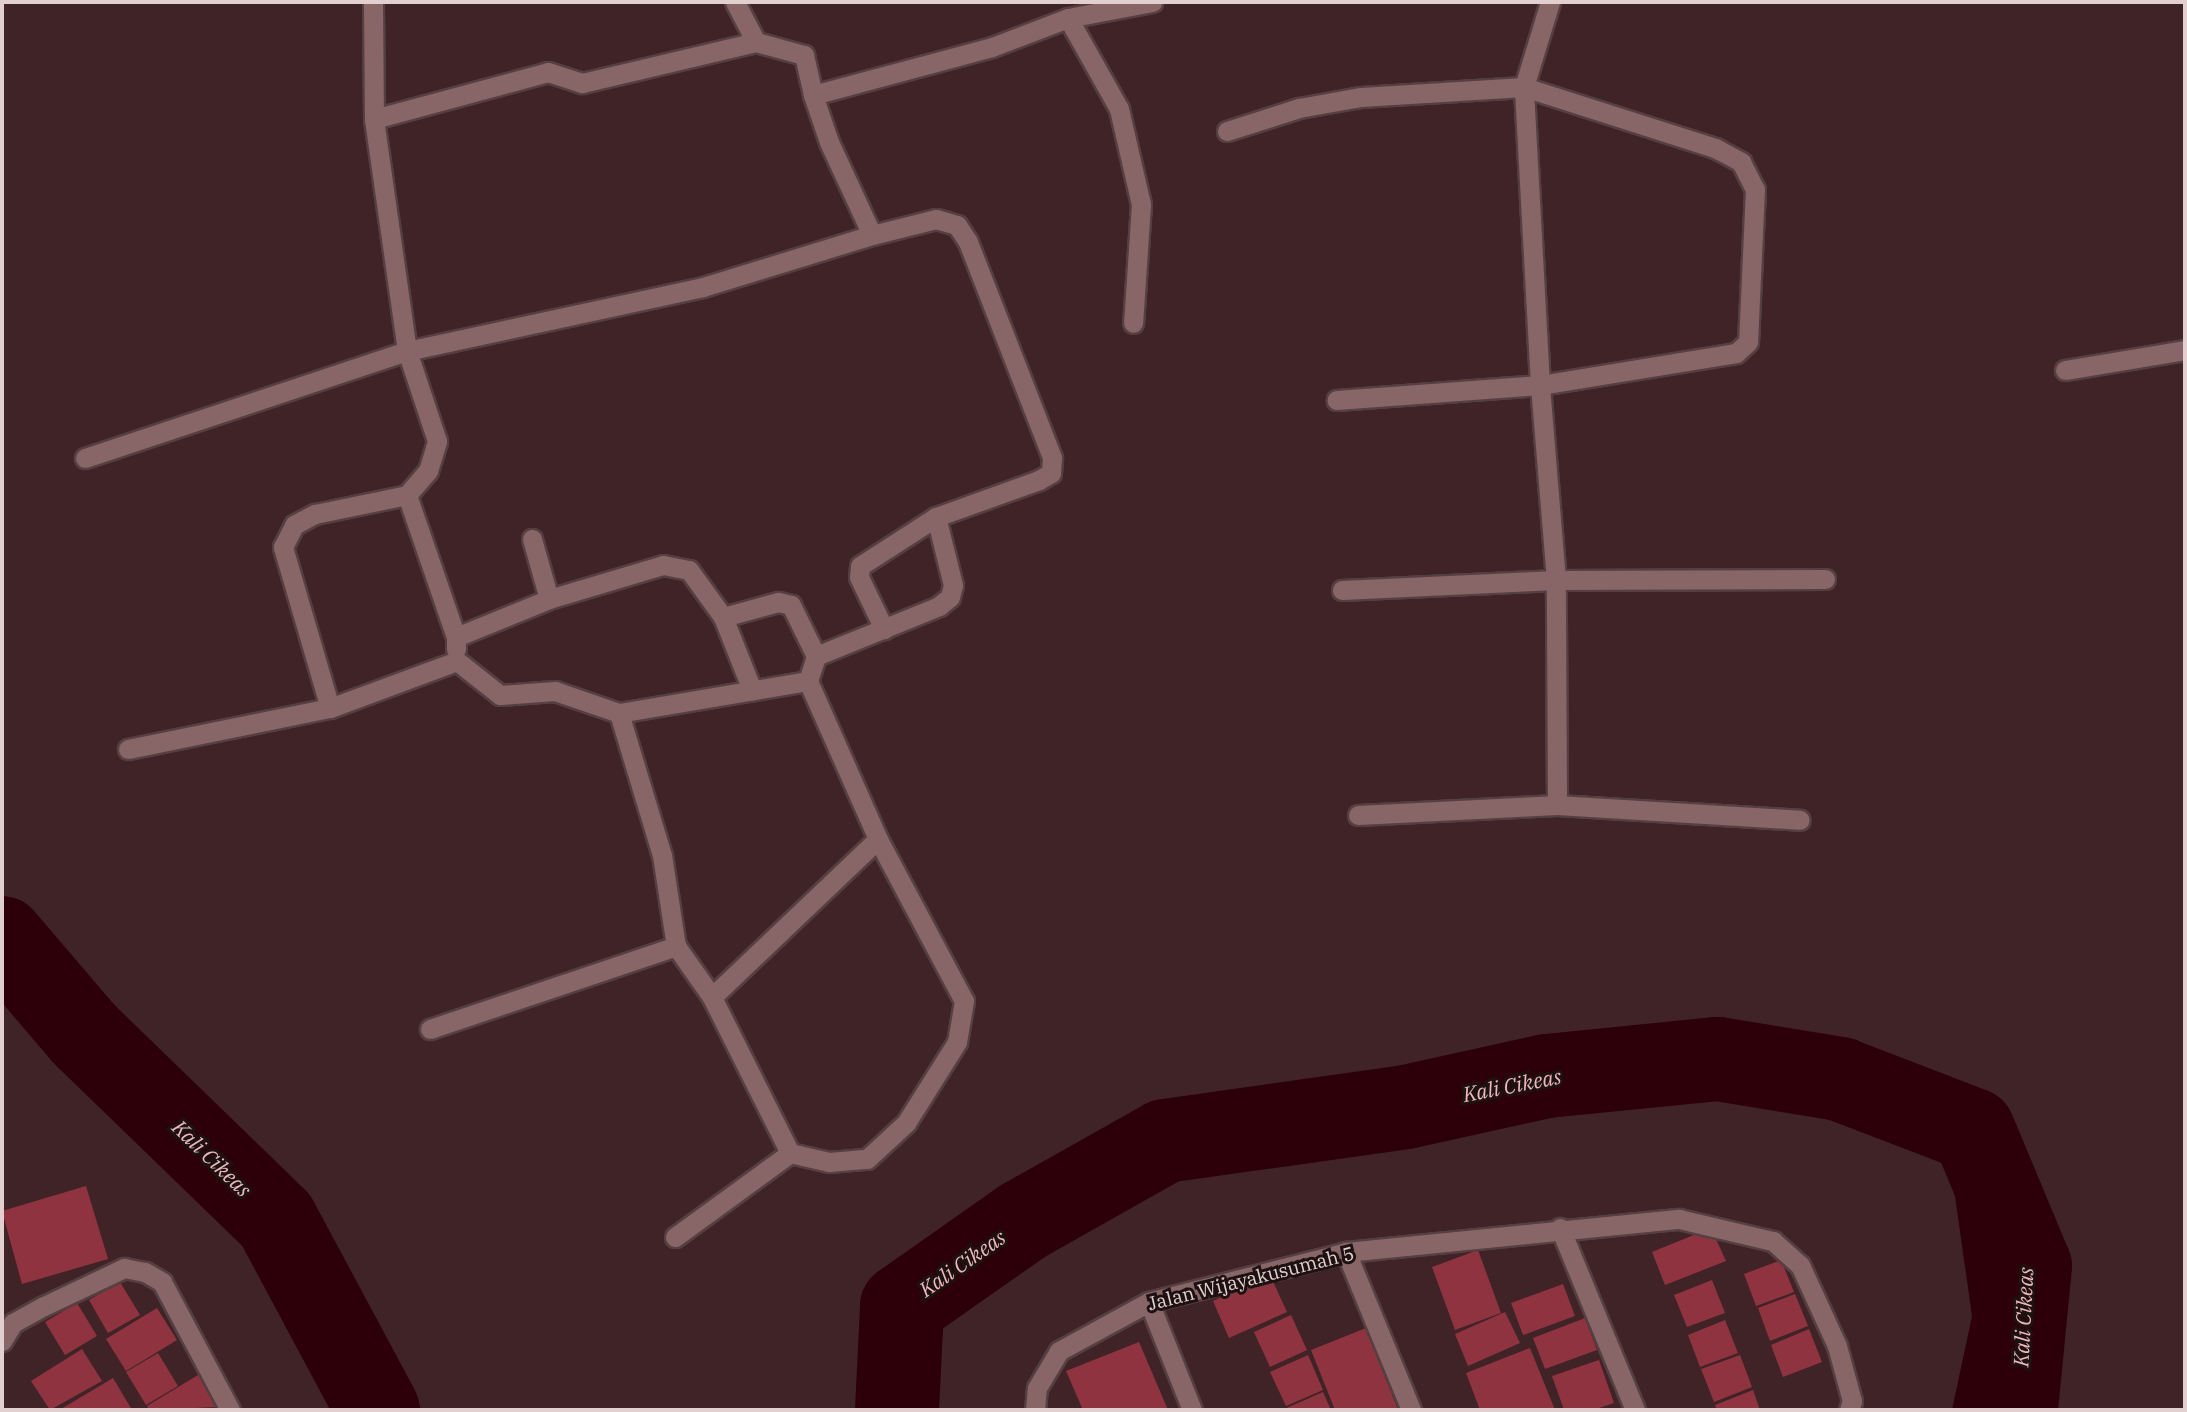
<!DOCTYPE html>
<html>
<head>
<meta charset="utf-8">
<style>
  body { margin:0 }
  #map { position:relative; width:2187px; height:1412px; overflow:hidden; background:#402326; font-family:"IBM Plex Serif",serif }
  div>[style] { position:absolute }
  .water>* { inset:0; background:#2d0009 }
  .river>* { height:84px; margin:-42px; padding:0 42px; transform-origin:42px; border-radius:42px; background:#2d0009 }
  .building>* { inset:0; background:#903341 }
  .roads { filter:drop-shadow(2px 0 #563f41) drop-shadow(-2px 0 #563f41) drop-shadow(0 2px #563f41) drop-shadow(0 -2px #563f41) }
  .minor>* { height:19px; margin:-9.5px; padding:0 9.5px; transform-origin:9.5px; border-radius:9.5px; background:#886668 }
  span { translate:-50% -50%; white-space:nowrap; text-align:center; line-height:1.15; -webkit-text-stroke:6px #1e1112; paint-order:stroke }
  .street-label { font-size:19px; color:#e2cfd0 }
  .water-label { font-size:21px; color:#efb9bc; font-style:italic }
  .frame { position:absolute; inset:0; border:4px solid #e2cfd0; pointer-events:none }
</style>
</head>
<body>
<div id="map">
  <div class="water">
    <i style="clip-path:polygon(2006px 1115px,2038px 1185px,2062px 1300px,2050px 1410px,1952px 1410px,1972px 1316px,1950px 1161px,1973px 1130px)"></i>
  </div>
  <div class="river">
    <i style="left:2px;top:938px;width:126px;rotate:49.5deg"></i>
    <i style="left:84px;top:1034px;width:267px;rotate:44.1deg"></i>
    <i style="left:276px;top:1220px;width:216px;rotate:61.8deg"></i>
    <i style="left:897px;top:1410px;width:104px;rotate:-87.2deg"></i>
    <i style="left:902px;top:1306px;width:148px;rotate:-35.1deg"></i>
    <i style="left:1023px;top:1221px;width:163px;rotate:-29.4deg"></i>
    <i style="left:1165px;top:1141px;width:243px;rotate:-8deg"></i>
    <i style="left:1406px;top:1107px;width:144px;rotate:-12.4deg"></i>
    <i style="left:1547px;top:1076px;width:172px;rotate:-5.7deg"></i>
    <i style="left:1718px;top:1059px;width:124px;rotate:9.3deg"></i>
    <i style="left:1840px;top:1079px;width:142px;rotate:21deg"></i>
    <i style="left:1973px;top:1130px;width:147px;rotate:67.3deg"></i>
    <i style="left:2030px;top:1266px;width:145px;rotate:95.6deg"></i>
  </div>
  <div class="building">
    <i style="clip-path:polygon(86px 1186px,108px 1259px,22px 1284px,2px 1211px)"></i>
    <i style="clip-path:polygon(1711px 1228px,1726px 1261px,1665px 1285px,1652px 1252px)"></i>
    <i style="clip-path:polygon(1478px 1250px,1501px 1313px,1455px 1330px,1432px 1267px)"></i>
    <i style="clip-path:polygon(1781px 1260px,1794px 1292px,1756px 1306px,1744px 1274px)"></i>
    <i style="clip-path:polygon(1270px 1275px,1287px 1312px,1229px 1338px,1213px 1301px)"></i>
    <i style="clip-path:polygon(1712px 1280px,1725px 1313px,1687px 1327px,1674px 1295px)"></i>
    <i style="clip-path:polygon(120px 1282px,140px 1315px,108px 1333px,89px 1300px)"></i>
    <i style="clip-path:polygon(1563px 1284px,1575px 1316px,1523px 1335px,1511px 1303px)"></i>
    <i style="clip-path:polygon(1795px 1294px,1808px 1326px,1770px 1341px,1758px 1308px)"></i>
    <i style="clip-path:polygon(77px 1303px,97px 1336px,65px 1355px,45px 1322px)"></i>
    <i style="clip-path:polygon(157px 1308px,177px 1340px,126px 1371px,106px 1339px)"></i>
    <i style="clip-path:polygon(1505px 1312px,1520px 1343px,1468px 1366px,1455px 1334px)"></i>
    <i style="clip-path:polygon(1291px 1315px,1307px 1350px,1270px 1367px,1254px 1332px)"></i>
    <i style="clip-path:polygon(1585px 1318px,1597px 1350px,1545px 1369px,1533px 1338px)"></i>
    <i style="clip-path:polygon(1725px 1320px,1738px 1353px,1700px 1367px,1688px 1335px)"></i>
    <i style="clip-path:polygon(1366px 1328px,1398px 1410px,1335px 1410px,1311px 1350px)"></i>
    <i style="clip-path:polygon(1809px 1329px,1822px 1362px,1783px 1377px,1771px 1345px)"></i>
    <i style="clip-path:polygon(1139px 1342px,1168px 1410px,1083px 1410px,1066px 1371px)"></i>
    <i style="clip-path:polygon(1530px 1348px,1555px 1410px,1480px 1410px,1466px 1373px)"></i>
    <i style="clip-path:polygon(82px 1349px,102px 1381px,50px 1410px,31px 1381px)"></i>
    <i style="clip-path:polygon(158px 1353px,178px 1386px,146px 1405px,126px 1372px)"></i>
    <i style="clip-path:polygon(1308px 1355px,1323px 1390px,1286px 1406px,1270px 1372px)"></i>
    <i style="clip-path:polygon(1740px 1355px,1752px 1387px,1714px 1402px,1701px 1369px)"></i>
    <i style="clip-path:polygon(1599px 1360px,1614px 1403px,1593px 1410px,1564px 1410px,1552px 1376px)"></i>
    <i style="clip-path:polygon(198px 1375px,218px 1407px,149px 1410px,147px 1406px)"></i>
    <i style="clip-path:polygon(113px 1378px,132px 1410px,62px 1410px,61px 1409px)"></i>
    <i style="clip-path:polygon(1753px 1390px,1760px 1410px,1717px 1410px,1715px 1405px)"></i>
    <i style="clip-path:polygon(1323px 1392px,1331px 1410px,1282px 1410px)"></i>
  </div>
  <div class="roads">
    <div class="minor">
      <i style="left:735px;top:2px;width:45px;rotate:62.3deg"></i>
      <i style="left:756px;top:42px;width:50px;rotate:15.2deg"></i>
      <i style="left:804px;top:55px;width:41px;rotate:77.3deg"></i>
      <i style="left:1068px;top:18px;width:104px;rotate:60.7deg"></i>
      <i style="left:1119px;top:109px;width:98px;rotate:77deg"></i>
      <i style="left:1141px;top:204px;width:119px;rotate:93.8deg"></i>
      <i style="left:374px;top:119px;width:180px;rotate:-15.1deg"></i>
      <i style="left:548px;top:72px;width:36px;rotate:18deg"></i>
      <i style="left:582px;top:83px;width:179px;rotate:-13.3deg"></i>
      <i style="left:1227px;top:131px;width:76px;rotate:-17.7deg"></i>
      <i style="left:1299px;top:108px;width:63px;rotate:-10.1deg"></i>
      <i style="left:1361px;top:97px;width:163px;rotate:-3.5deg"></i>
      <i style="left:1524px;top:87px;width:201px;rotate:17.7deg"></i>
      <i style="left:1715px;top:148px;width:30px;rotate:28deg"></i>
      <i style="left:1741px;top:162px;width:30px;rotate:63deg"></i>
      <i style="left:1755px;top:189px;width:153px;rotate:92.6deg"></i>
      <i style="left:1748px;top:342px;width:16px;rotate:137deg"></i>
      <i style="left:1736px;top:353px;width:199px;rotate:170.7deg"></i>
      <i style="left:1540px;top:385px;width:204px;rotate:175.8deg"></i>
      <i style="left:872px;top:235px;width:66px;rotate:-14deg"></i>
      <i style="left:936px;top:219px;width:22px;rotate:16deg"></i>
      <i style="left:957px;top:225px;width:20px;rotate:57deg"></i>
      <i style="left:968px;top:242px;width:232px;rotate:68.7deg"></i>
      <i style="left:1052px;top:458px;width:15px;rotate:94deg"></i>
      <i style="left:1051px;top:473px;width:14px;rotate:150deg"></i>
      <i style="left:1039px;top:480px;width:109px;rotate:160.2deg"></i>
      <i style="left:936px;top:517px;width:90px;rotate:147.2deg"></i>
      <i style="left:860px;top:566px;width:11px;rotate:95deg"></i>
      <i style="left:859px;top:577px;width:58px;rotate:64.3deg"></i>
      <i style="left:2065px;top:370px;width:122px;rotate:-9.5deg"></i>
      <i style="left:85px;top:458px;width:339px;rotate:-18.4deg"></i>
      <i style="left:407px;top:351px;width:234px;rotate:-98.1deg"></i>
      <i style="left:374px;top:119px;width:117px;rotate:-90.5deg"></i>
      <i style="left:407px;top:495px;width:150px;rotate:71deg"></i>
      <i style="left:456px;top:637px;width:12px;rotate:90deg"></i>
      <i style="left:532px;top:539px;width:62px;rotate:74.2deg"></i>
      <i style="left:1342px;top:590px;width:214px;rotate:-2.7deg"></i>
      <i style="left:1556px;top:580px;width:269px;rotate:-0.2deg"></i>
      <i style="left:456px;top:637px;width:100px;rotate:-22.2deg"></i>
      <i style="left:549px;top:599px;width:119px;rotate:-16.6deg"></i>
      <i style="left:663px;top:565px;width:26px;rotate:11deg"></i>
      <i style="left:689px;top:570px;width:58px;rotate:54.1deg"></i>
      <i style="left:723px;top:617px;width:79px;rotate:68.3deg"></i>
      <i style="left:816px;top:656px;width:133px;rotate:-22.1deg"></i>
      <i style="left:939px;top:606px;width:14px;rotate:-39deg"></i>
      <i style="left:950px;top:597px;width:12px;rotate:-76deg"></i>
      <i style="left:953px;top:585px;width:70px;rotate:-104deg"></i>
      <i style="left:330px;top:708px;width:168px;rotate:-106.3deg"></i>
      <i style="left:283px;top:547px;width:25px;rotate:-63deg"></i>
      <i style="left:294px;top:525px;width:24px;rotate:-28deg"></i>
      <i style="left:315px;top:514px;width:94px;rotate:-11.7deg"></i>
      <i style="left:407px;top:495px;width:32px;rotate:-49deg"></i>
      <i style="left:428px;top:471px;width:31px;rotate:-73deg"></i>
      <i style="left:437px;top:441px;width:95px;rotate:-108.4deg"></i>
      <i style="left:407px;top:351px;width:303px;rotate:-12.2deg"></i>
      <i style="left:703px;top:287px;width:177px;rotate:-17.1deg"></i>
      <i style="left:872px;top:235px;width:102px;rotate:-114.8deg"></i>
      <i style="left:829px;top:142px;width:50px;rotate:-108.8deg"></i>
      <i style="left:813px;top:95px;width:185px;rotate:-15deg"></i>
      <i style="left:992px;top:47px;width:81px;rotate:-20.9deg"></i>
      <i style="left:1068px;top:18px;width:86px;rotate:-10.8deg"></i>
      <i style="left:619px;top:713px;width:148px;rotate:73.2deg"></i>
      <i style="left:662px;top:855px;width:92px;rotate:81.3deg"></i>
      <i style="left:676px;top:946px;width:62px;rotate:54.8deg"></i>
      <i style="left:712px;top:997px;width:229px;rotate:-43.6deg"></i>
      <i style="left:878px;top:839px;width:173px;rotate:-113.9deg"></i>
      <i style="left:808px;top:681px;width:26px;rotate:-72deg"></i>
      <i style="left:816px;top:656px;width:57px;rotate:-116.1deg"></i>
      <i style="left:791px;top:605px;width:13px;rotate:-167deg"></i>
      <i style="left:778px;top:602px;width:57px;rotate:164.7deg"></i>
      <i style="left:128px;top:749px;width:206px;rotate:-11.5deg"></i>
      <i style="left:330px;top:708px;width:135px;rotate:-20.3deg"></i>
      <i style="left:457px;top:661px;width:55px;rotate:38.3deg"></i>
      <i style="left:500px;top:695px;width:55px;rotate:-4.2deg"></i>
      <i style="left:555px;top:691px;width:68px;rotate:19deg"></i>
      <i style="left:619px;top:713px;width:192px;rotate:-9.6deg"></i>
      <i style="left:1557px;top:805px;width:243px;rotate:3.5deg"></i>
      <i style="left:1358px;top:815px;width:199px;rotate:-2.9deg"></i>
      <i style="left:1557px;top:805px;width:225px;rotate:-90.3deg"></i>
      <i style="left:1556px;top:580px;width:196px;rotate:-94.7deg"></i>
      <i style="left:1540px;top:385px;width:298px;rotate:-93.1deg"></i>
      <i style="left:1524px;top:87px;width:89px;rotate:-73deg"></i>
      <i style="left:430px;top:1029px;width:260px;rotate:-18.6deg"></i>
      <i style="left:790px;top:1153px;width:40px;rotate:13deg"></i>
      <i style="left:829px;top:1162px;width:38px;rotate:-5deg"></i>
      <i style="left:867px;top:1159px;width:53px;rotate:-42.7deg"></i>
      <i style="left:906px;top:1123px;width:96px;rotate:-57.8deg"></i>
      <i style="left:957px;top:1042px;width:42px;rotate:-80.3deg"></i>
      <i style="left:964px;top:1001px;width:183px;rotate:-118deg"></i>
      <i style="left:1560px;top:1228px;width:197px;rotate:67.6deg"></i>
      <i style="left:675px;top:1237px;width:142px;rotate:-36.1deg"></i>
      <i style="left:790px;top:1153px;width:174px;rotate:-116.6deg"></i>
      <i style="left:1346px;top:1252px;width:171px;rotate:67.6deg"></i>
      <i style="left:1149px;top:1302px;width:116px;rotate:68.3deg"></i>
      <i style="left:2px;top:1341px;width:21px;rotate:-59deg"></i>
      <i style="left:13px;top:1323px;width:35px;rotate:-29deg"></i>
      <i style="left:44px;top:1306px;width:89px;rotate:-25.4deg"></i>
      <i style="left:124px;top:1268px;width:21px;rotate:11deg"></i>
      <i style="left:145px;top:1272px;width:20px;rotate:30deg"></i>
      <i style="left:162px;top:1282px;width:145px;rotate:62deg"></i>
      <i style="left:1035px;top:1410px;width:22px;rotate:-85deg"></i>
      <i style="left:1037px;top:1388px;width:43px;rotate:-59.3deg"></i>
      <i style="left:1059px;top:1351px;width:102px;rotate:-28.6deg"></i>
      <i style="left:1149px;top:1302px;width:203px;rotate:-14.2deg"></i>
      <i style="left:1346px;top:1252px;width:335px;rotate:-5.7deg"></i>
      <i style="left:1679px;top:1219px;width:97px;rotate:13.2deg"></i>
      <i style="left:1773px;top:1241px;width:36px;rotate:42deg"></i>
      <i style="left:1800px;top:1265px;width:89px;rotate:65.4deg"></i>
      <i style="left:1837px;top:1346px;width:57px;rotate:74.7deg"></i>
      <i style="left:1852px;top:1401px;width:9px;rotate:108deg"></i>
    </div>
  </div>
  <div class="street-label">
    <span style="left:1251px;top:1279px;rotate:-14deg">Jalan Wijayakusumah 5</span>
  </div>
  <div class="water-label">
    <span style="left:1512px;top:1085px;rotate:-11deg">Kali Cikeas</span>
    <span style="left:212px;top:1158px;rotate:44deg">Kali Cikeas</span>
    <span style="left:962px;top:1263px;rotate:-35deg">Kali Cikeas</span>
    <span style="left:2023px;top:1317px;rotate:-87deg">Kali Cikeas</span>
  </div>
  <div class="frame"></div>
</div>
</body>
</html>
